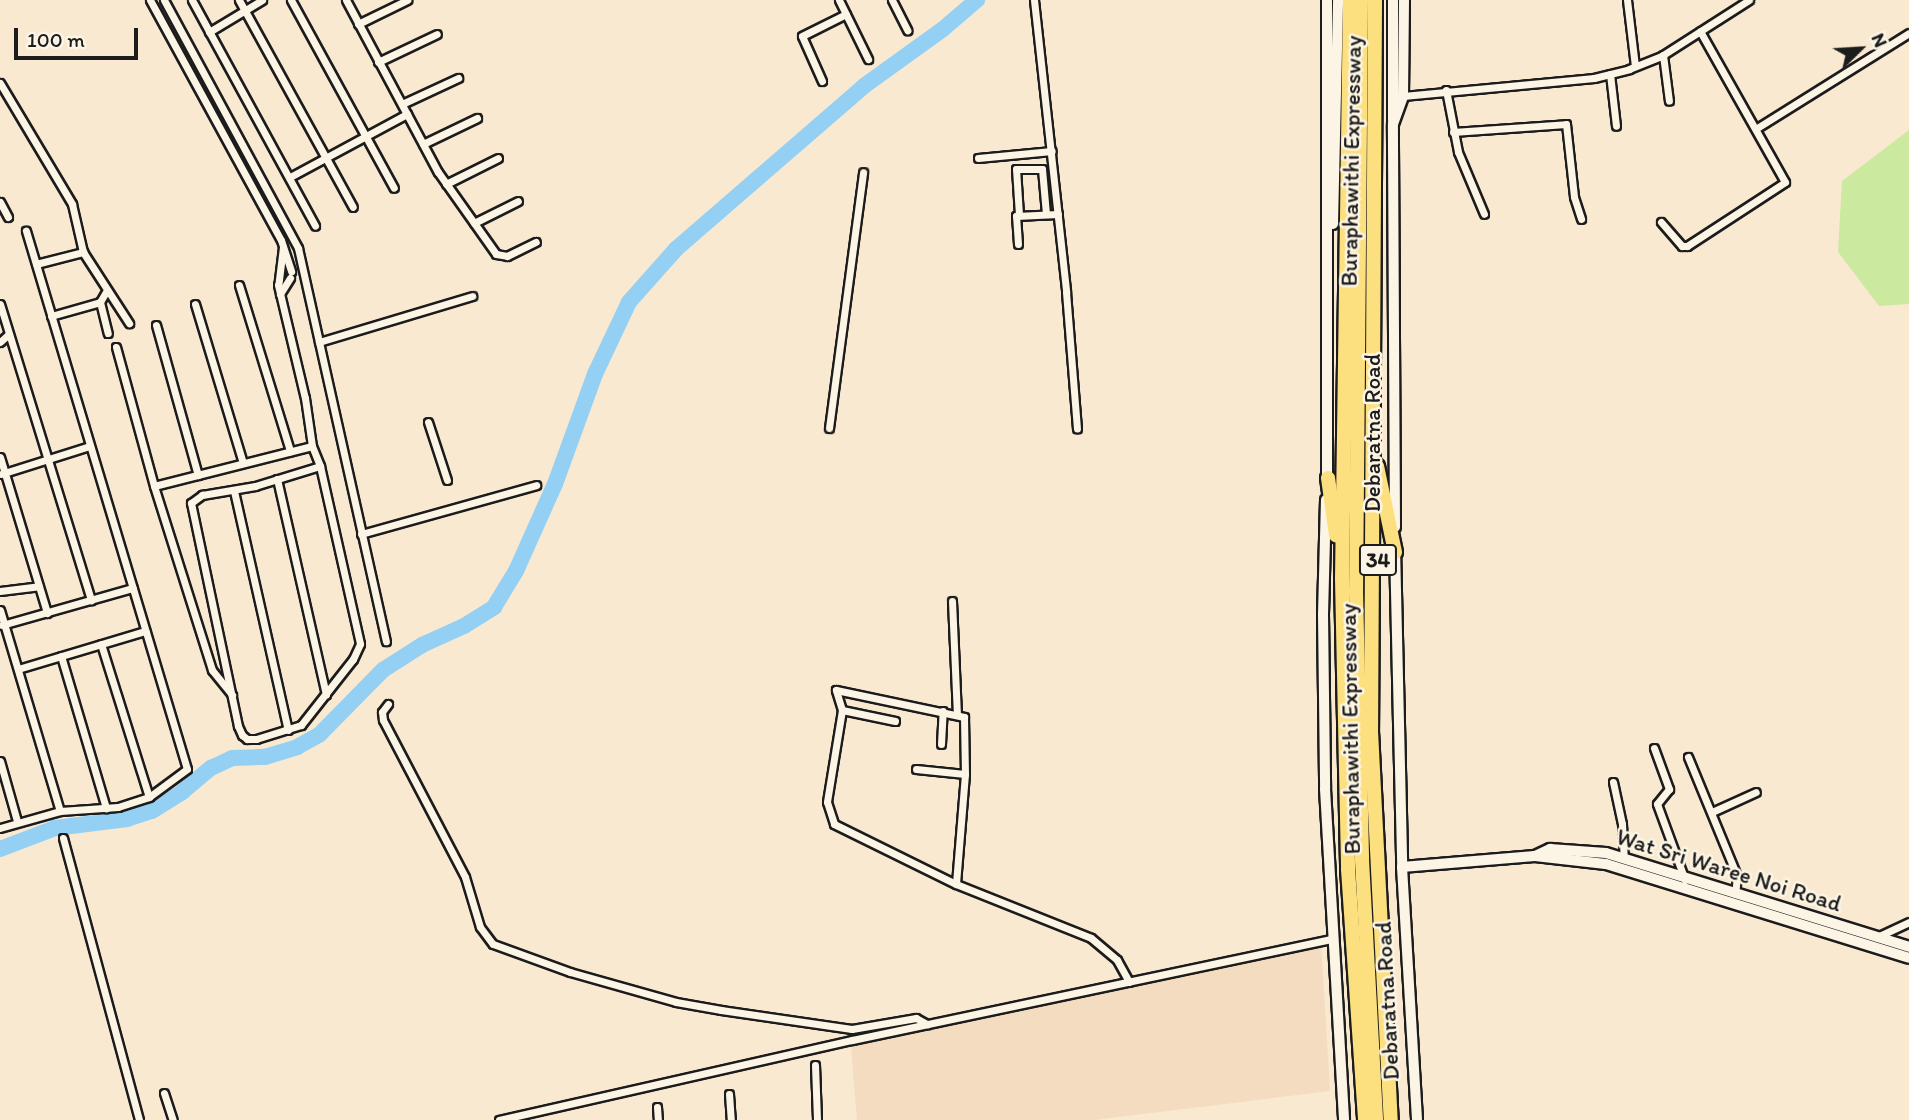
<!DOCTYPE html>
<html>
<head>
<meta charset="utf-8">
<style>
  body { margin:0 }
  #map { position:relative; width:1909px; height:1120px; overflow:hidden; background:#f9e9d1; font-family:Itim,sans-serif }
  div>[style] { position:absolute }
  .built>* { inset:0; background:#f3dcc0 }
  .green>* { inset:0; background:#cce9a0 }
  .river>* { height:16px; margin:-8px; padding:0 8px; transform-origin:8px; border-radius:8px; background:#94d0f4 }
  .roads { filter:drop-shadow(2px 0 #1c1c1c) drop-shadow(-2px 0 #1c1c1c) drop-shadow(0 2px #1c1c1c) drop-shadow(0 -2px #1c1c1c) }
  .street>* { height:7px; margin:-3.5px; padding:0 3.5px; transform-origin:3.5px; border-radius:3.5px; background:#fcf5e5 }
  .secondary>* { height:10px; margin:-5px; padding:0 5px; transform-origin:5px; border-radius:5px; background:#fcf5e5 }
  .highway>* { height:14px; margin:-7px; padding:0 7px; transform-origin:7px; border-radius:7px; background:#fce080 }
  span { translate:-50% -50%; white-space:nowrap; text-align:center; line-height:1.15; -webkit-text-stroke:5px #fcf5e5; paint-order:stroke }
  .shield-label span { padding:2px 5px; background:#fcf5e5; border:2px solid; border-radius:5px; -webkit-text-stroke-width:0 }
  .shield-label { font-size:21px; color:#1c1c1c; font-weight:700 }
  .street-label { font-size:23px; color:#1c1c1c }
  .north { position:absolute; left:1825px; top:14px; width:70px; height:70px; -webkit-text-stroke:5px #fcf5e5; paint-order:stroke; rotate:66deg; font-size:19px; font-weight:700; line-height:28px; text-align:center; color:#1c1c1c }
  .north::after { content:''; display:block; margin:auto; width:24px; height:32px; background:#1c1c1c; clip-path:polygon(50% 0,100% 100%,50% 72%,0 100%) }
  .scale { position:absolute; left:14px; top:28px; width:124px; height:32px; box-sizing:border-box; border:4px solid #1c1c1c; border-top:0; padding-left:9px; font-size:21px; line-height:24px; white-space:nowrap; color:#1c1c1c; -webkit-text-stroke:5px #fcf5e5; paint-order:stroke }
</style>
</head>
<body>
<div id="map">
  <div class="built">
    <i style="clip-path:polygon(1321px 942px,1330px 1091px,1094px 1120px,857px 1120px,851px 1045px,986px 1011px,1130px 985px)"></i>
  </div>
  <div class="green">
    <i style="clip-path:polygon(1909px 130px,1909px 304px,1879px 306px,1838px 252px,1842px 181px)"></i>
  </div>
  <div class="river">
    <i style="left:0;top:849px;width:59px;rotate:-20.9deg"></i>
    <i style="left:55px;top:828px;width:73px;rotate:-7.1deg"></i>
    <i style="left:127px;top:819px;width:26px;rotate:-18deg"></i>
    <i style="left:152px;top:811px;width:36px;rotate:-32deg"></i>
    <i style="left:182px;top:792px;width:38px;rotate:-40deg"></i>
    <i style="left:211px;top:768px;width:23px;rotate:-25deg"></i>
    <i style="left:232px;top:758px;width:33px;rotate:-2deg"></i>
    <i style="left:265px;top:757px;width:34px;rotate:-17deg"></i>
    <i style="left:297px;top:747px;width:26px;rotate:-29deg"></i>
    <i style="left:320px;top:734px;width:90px;rotate:-45.5deg"></i>
    <i style="left:383px;top:670px;width:46px;rotate:-32.7deg"></i>
    <i style="left:422px;top:645px;width:46px;rotate:-24.3deg"></i>
    <i style="left:464px;top:626px;width:36px;rotate:-32deg"></i>
    <i style="left:494px;top:607px;width:42px;rotate:-58.6deg"></i>
    <i style="left:516px;top:571px;width:95px;rotate:-65.9deg"></i>
    <i style="left:555px;top:484px;width:117px;rotate:-70deg"></i>
    <i style="left:595px;top:374px;width:80px;rotate:-64.7deg"></i>
    <i style="left:629px;top:302px;width:71px;rotate:-48.4deg"></i>
    <i style="left:676px;top:249px;width:249px;rotate:-40.9deg"></i>
    <i style="left:864px;top:86px;width:97px;rotate:-35.8deg"></i>
    <i style="left:943px;top:29px;width:45px;rotate:-40.5deg"></i>
  </div>
  <div class="roads">
    <div class="street">
      <i style="left:150px;top:0;width:273px;rotate:61.4deg"></i>
      <i style="left:281px;top:240px;width:33px;rotate:72deg"></i>
      <i style="left:164px;top:0;width:282px;rotate:61.6deg"></i>
      <i style="left:298px;top:248px;width:403px;rotate:77.4deg"></i>
      <i style="left:192px;top:0;width:257px;rotate:61.4deg"></i>
      <i style="left:239px;top:0;width:236px;rotate:61.2deg"></i>
      <i style="left:291px;top:0;width:214px;rotate:61.3deg"></i>
      <i style="left:346px;top:0;width:195px;rotate:61.9deg"></i>
      <i style="left:438px;top:172px;width:100px;rotate:54.7deg"></i>
      <i style="left:496px;top:254px;width:11px;rotate:10deg"></i>
      <i style="left:507px;top:256px;width:32px;rotate:-26deg"></i>
      <i style="left:839px;top:0;width:66px;rotate:63.8deg"></i>
      <i style="left:892px;top:0;width:34px;rotate:63deg"></i>
      <i style="left:1034px;top:0;width:294px;rotate:83.7deg"></i>
      <i style="left:1066px;top:292px;width:137px;rotate:85.4deg"></i>
      <i style="left:1627px;top:0;width:66px;rotate:83.1deg"></i>
      <i style="left:358px;top:24px;width:55px;rotate:-26.1deg"></i>
      <i style="left:209px;top:32px;width:62px;rotate:-31.1deg"></i>
      <i style="left:1663px;top:55px;width:46px;rotate:82.6deg"></i>
      <i style="left:378px;top:62px;width:65px;rotate:-25.4deg"></i>
      <i style="left:1610px;top:74px;width:52px;rotate:83.4deg"></i>
      <i style="left:822px;top:81px;width:49px;rotate:-114deg"></i>
      <i style="left:802px;top:36px;width:49px;rotate:-26.6deg"></i>
      <i style="left:0;top:83px;width:141px;rotate:59.2deg"></i>
      <i style="left:72px;top:204px;width:49px;rotate:77.1deg"></i>
      <i style="left:83px;top:252px;width:85px;rotate:57.1deg"></i>
      <i style="left:1446px;top:90px;width:63px;rotate:79deg"></i>
      <i style="left:1458px;top:152px;width:67px;rotate:67.2deg"></i>
      <i style="left:1403px;top:96px;width:192px;rotate:-5.4deg"></i>
      <i style="left:1594px;top:78px;width:36px;rotate:-14deg"></i>
      <i style="left:1629px;top:69px;width:37px;rotate:-22deg"></i>
      <i style="left:1663px;top:55px;width:102px;rotate:-32.6deg"></i>
      <i style="left:402px;top:104px;width:62px;rotate:-24.9deg"></i>
      <i style="left:1757px;top:128px;width:179px;rotate:-32deg"></i>
      <i style="left:1453px;top:132px;width:113px;rotate:-4deg"></i>
      <i style="left:1566px;top:124px;width:73px;rotate:83.7deg"></i>
      <i style="left:1574px;top:197px;width:23px;rotate:72deg"></i>
      <i style="left:423px;top:144px;width:60px;rotate:-25.7deg"></i>
      <i style="left:978px;top:158px;width:74px;rotate:-5.4deg"></i>
      <i style="left:290px;top:177px;width:133px;rotate:-28.3deg"></i>
      <i style="left:446px;top:184px;width:58px;rotate:-26.6deg"></i>
      <i style="left:0;top:202px;width:17px;rotate:62deg"></i>
      <i style="left:1019px;top:215px;width:46px;rotate:-93.7deg"></i>
      <i style="left:1016px;top:169px;width:26px"></i>
      <i style="left:1042px;top:169px;width:45px;rotate:84.9deg"></i>
      <i style="left:1661px;top:222px;width:32px;rotate:49deg"></i>
      <i style="left:1682px;top:246px;width:5px"></i>
      <i style="left:1687px;top:246px;width:117px;rotate:-33.1deg"></i>
      <i style="left:1785px;top:182px;width:173px;rotate:-119.4deg"></i>
      <i style="left:474px;top:223px;width:49px;rotate:-26.6deg"></i>
      <i style="left:1018px;top:244px;width:28px;rotate:-94deg"></i>
      <i style="left:1016px;top:216px;width:42px;rotate:-2.7deg"></i>
      <i style="left:283px;top:247px;width:38px;rotate:97deg"></i>
      <i style="left:278px;top:285px;width:116px;rotate:76.6deg"></i>
      <i style="left:305px;top:398px;width:49px;rotate:81.7deg"></i>
      <i style="left:312px;top:446px;width:22px;rotate:68deg"></i>
      <i style="left:320px;top:466px;width:182px;rotate:77.3deg"></i>
      <i style="left:360px;top:644px;width:17px;rotate:115deg"></i>
      <i style="left:353px;top:659px;width:84px;rotate:128.2deg"></i>
      <i style="left:301px;top:725px;width:47px;rotate:162.7deg"></i>
      <i style="left:256px;top:739px;width:9px;rotate:180deg"></i>
      <i style="left:247px;top:739px;width:6px;rotate:-141deg"></i>
      <i style="left:242px;top:735px;width:10px;rotate:-114deg"></i>
      <i style="left:238px;top:726px;width:228px;rotate:-101.9deg"></i>
      <i style="left:191px;top:503px;width:14px;rotate:-36deg"></i>
      <i style="left:202px;top:495px;width:54px;rotate:-9.6deg"></i>
      <i style="left:255px;top:486px;width:68px;rotate:-17.1deg"></i>
      <i style="left:36px;top:264px;width:49px;rotate:-14.3deg"></i>
      <i style="left:239px;top:285px;width:174px;rotate:72.9deg"></i>
      <i style="left:107px;top:290px;width:14px;rotate:120deg"></i>
      <i style="left:100px;top:302px;width:32px;rotate:76deg"></i>
      <i style="left:280px;top:294px;width:19px;rotate:-58deg"></i>
      <i style="left:0;top:304px;width:310px;rotate:72.9deg"></i>
      <i style="left:195px;top:304px;width:166px;rotate:73.2deg"></i>
      <i style="left:51px;top:316px;width:51px;rotate:-15.9deg"></i>
      <i style="left:156px;top:325px;width:156px;rotate:74.4deg"></i>
      <i style="left:0;top:342px;width:12px;rotate:-42deg"></i>
      <i style="left:319px;top:342px;width:160px;rotate:-16.7deg"></i>
      <i style="left:116px;top:347px;width:144px;rotate:74.7deg"></i>
      <i style="left:154px;top:486px;width:193px;rotate:72.5deg"></i>
      <i style="left:212px;top:670px;width:32px;rotate:51deg"></i>
      <i style="left:428px;top:422px;width:61px;rotate:71.9deg"></i>
      <i style="left:829px;top:428px;width:258px;rotate:-82.4deg"></i>
      <i style="left:0;top:457px;width:163px;rotate:73.2deg"></i>
      <i style="left:1px;top:474px;width:93px;rotate:-17.5deg"></i>
      <i style="left:277px;top:479px;width:221px;rotate:77.2deg"></i>
      <i style="left:154px;top:486px;width:163px;rotate:-14.2deg"></i>
      <i style="left:234px;top:491px;width:245px;rotate:77.3deg"></i>
      <i style="left:361px;top:534px;width:182px;rotate:-15.6deg"></i>
      <i style="left:0;top:591px;width:39px;rotate:-7deg"></i>
      <i style="left:952px;top:601px;width:113px;rotate:87.5deg"></i>
      <i style="left:0;top:610px;width:210px;rotate:73.4deg"></i>
      <i style="left:2px;top:625px;width:136px;rotate:-15.8deg"></i>
      <i style="left:101px;top:644px;width:160px;rotate:72.6deg"></i>
      <i style="left:61px;top:656px;width:159px;rotate:73.5deg"></i>
      <i style="left:18px;top:669px;width:133px;rotate:-16.7deg"></i>
      <i style="left:388px;top:704px;width:10px;rotate:127deg"></i>
      <i style="left:382px;top:712px;width:8px;rotate:83deg"></i>
      <i style="left:383px;top:720px;width:177px;rotate:62.4deg"></i>
      <i style="left:465px;top:877px;width:52px;rotate:73.3deg"></i>
      <i style="left:480px;top:927px;width:21px;rotate:53deg"></i>
      <i style="left:493px;top:944px;width:82px;rotate:20deg"></i>
      <i style="left:570px;top:972px;width:110px;rotate:15.8deg"></i>
      <i style="left:676px;top:1002px;width:46px;rotate:10.1deg"></i>
      <i style="left:721px;top:1010px;width:132px;rotate:8.3deg"></i>
      <i style="left:852px;top:1029px;width:65px;rotate:-9.8deg"></i>
      <i style="left:916px;top:1018px;width:13px;rotate:29deg"></i>
      <i style="left:842px;top:710px;width:21px;rotate:-107deg"></i>
      <i style="left:836px;top:690px;width:131px;rotate:11.9deg"></i>
      <i style="left:964px;top:717px;width:57px;rotate:89deg"></i>
      <i style="left:965px;top:774px;width:110px;rotate:94.7deg"></i>
      <i style="left:895px;top:721px;width:54px;rotate:-168.3deg"></i>
      <i style="left:842px;top:710px;width:93px;rotate:99.3deg"></i>
      <i style="left:827px;top:802px;width:23px;rotate:72deg"></i>
      <i style="left:834px;top:824px;width:136px;rotate:26.2deg"></i>
      <i style="left:956px;top:884px;width:145px;rotate:21.8deg"></i>
      <i style="left:1091px;top:938px;width:34px;rotate:40deg"></i>
      <i style="left:1117px;top:960px;width:25px;rotate:61deg"></i>
      <i style="left:941px;top:744px;width:33px;rotate:-87deg"></i>
      <i style="left:1654px;top:748px;width:44px;rotate:69.9deg"></i>
      <i style="left:1669px;top:789px;width:19px;rotate:129deg"></i>
      <i style="left:1657px;top:804px;width:81px;rotate:69.8deg"></i>
      <i style="left:1688px;top:757px;width:129px;rotate:67.6deg"></i>
      <i style="left:1737px;top:876px;width:18px;rotate:96deg"></i>
      <i style="left:0;top:761px;width:62px;rotate:74.2deg"></i>
      <i style="left:916px;top:769px;width:49px;rotate:5.8deg"></i>
      <i style="left:1613px;top:782px;width:43px;rotate:77.9deg"></i>
      <i style="left:1622px;top:824px;width:34px;rotate:87deg"></i>
      <i style="left:1712px;top:812px;width:48px;rotate:-24.4deg"></i>
      <i style="left:0;top:828px;width:62px;rotate:-15.8deg"></i>
      <i style="left:60px;top:811px;width:58px;rotate:-3.9deg"></i>
      <i style="left:118px;top:807px;width:33px;rotate:-18deg"></i>
      <i style="left:149px;top:797px;width:47px;rotate:-36.4deg"></i>
      <i style="left:187px;top:769px;width:562px;rotate:-106.66deg"></i>
      <i style="left:63px;top:838px;width:292px;rotate:74.9deg"></i>
      <i style="left:1877px;top:937px;width:35px;rotate:-25deg"></i>
      <i style="left:815px;top:1065px;width:55px;rotate:87.9deg"></i>
      <i style="left:164px;top:1093px;width:28px;rotate:72deg"></i>
      <i style="left:729px;top:1094px;width:26px;rotate:86deg"></i>
      <i style="left:657px;top:1107px;width:13px;rotate:86deg"></i>
      <i style="left:499px;top:1120px;width:362px;rotate:-12.8deg"></i>
      <i style="left:852px;top:1040px;width:491px;rotate:-11.9deg"></i>
    </div>
    <div class="secondary">
      <i style="left:1327px;top:0;width:484px;rotate:90deg"></i>
      <i style="left:1393px;top:120px;width:120px;rotate:-90deg"></i>
      <i style="left:1333px;top:224px;width:224px;rotate:-88.7deg"></i>
      <i style="left:1326px;top:500px;width:114px;rotate:91.5deg"></i>
      <i style="left:1323px;top:614px;width:175px;rotate:89.3deg"></i>
      <i style="left:1325px;top:789px;width:332px;rotate:86.7deg"></i>
      <i style="left:1395px;top:527px;width:403px;rotate:-90.3deg"></i>
      <i style="left:1393px;top:124px;width:30px;rotate:-70deg"></i>
      <i style="left:1403px;top:96px;width:96px;rotate:-89.4deg"></i>
      <i style="left:1395px;top:547px;width:320px;rotate:88.7deg"></i>
      <i style="left:1402px;top:867px;width:253px;rotate:86.6deg"></i>
      <i style="left:1535px;top:856px;width:17px;rotate:-25deg"></i>
      <i style="left:1550px;top:849px;width:56px;rotate:4.1deg"></i>
      <i style="left:1606px;top:853px;width:317px;rotate:17.2deg"></i>
      <i style="left:1402px;top:867px;width:133px;rotate:-4.7deg"></i>
      <i style="left:1535px;top:856px;width:71px;rotate:6.4deg"></i>
      <i style="left:1606px;top:864px;width:317px;rotate:17.2deg"></i>
    </div>
    <div class="highway">
      <i style="left:1350px;top:0;width:578px;rotate:90.79deg"></i>
      <i style="left:1342px;top:578px;width:291px;rotate:88.8deg"></i>
      <i style="left:1348px;top:869px;width:252px;rotate:86.1deg"></i>
      <i style="left:1361px;top:0;width:591px;rotate:90.48deg"></i>
      <i style="left:1356px;top:591px;width:269px;rotate:88.7deg"></i>
      <i style="left:1362px;top:860px;width:260px;rotate:86.9deg"></i>
      <i style="left:1375px;top:0;width:731px;rotate:90.31deg"></i>
      <i style="left:1371px;top:731px;width:390px;rotate:87.1deg"></i>
      <i style="left:1377px;top:466px;width:88px;rotate:78.2deg"></i>
      <i style="left:1328px;top:478px;width:58px;rotate:82deg"></i>
    </div>
  </div>
  <div class="shield-label">
    <span style="left:1378px;top:560px">34</span>
  </div>
  <div class="street-label">
    <span style="left:1351px;top:161px;rotate:-89deg">Buraphawithi Expressway</span>
    <span style="left:1372px;top:433px;rotate:-90deg">Debaratna Road</span>
    <span style="left:1350px;top:729px;rotate:-91deg">Buraphawithi Expressway</span>
    <span style="left:1729px;top:870px;rotate:17deg">Wat Sri Waree Noi Road</span>
    <span style="left:1387px;top:1001px;rotate:-93deg">Debaratna Road</span>
  </div>
  <div class="north">N</div>
  <div class="scale">100 m</div>
</div>
</body>
</html>
